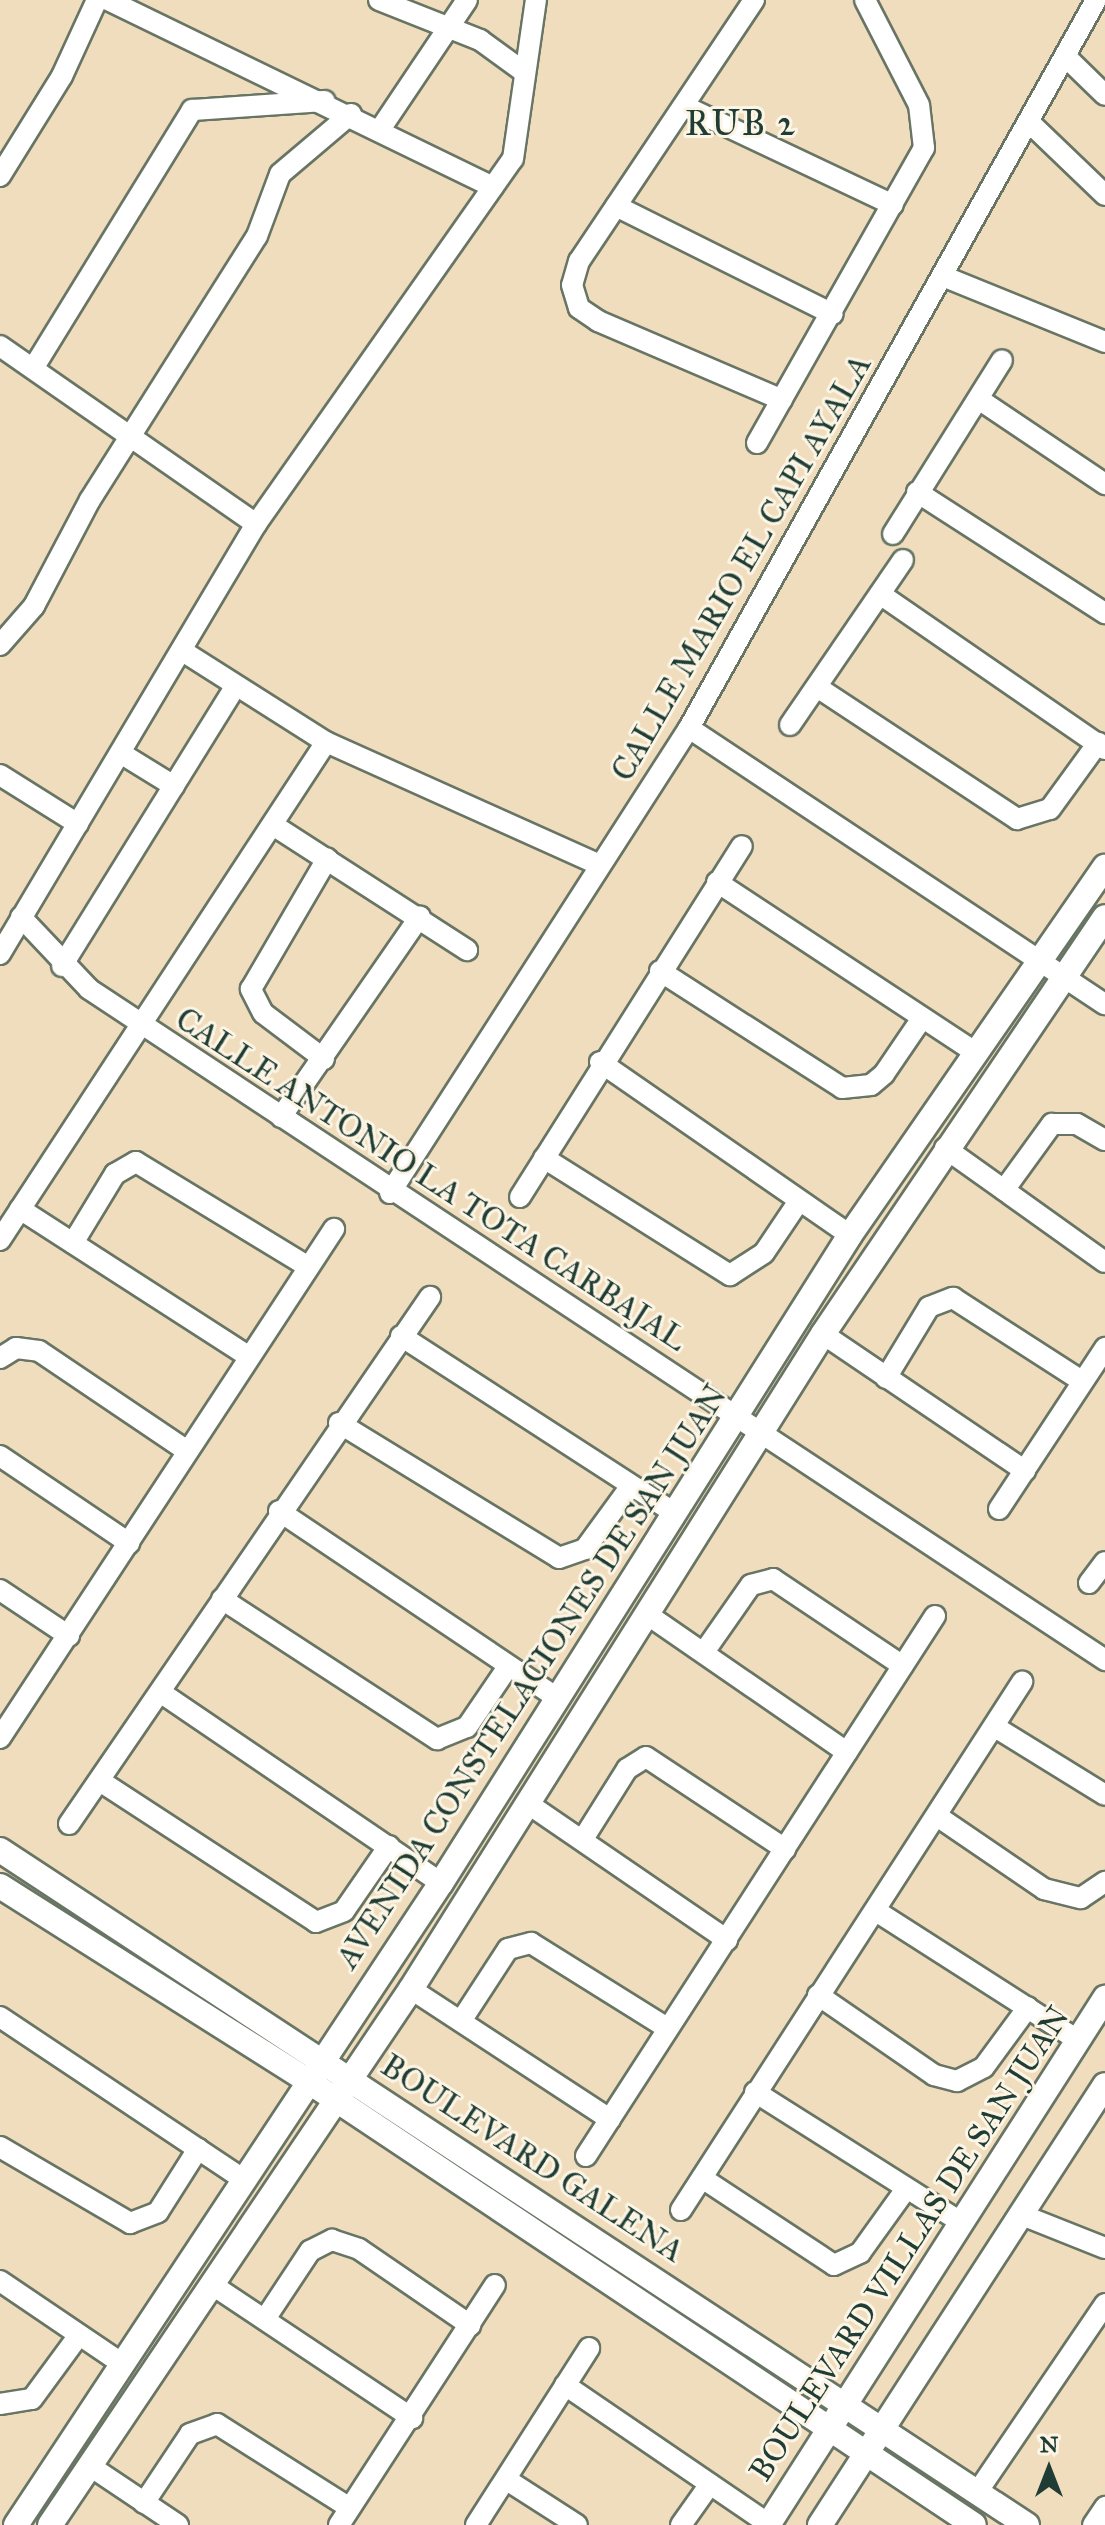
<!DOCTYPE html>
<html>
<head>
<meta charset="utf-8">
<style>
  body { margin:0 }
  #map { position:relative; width:1105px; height:2525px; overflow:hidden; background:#f0ddbd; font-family:"IM FELL Great Primer",serif }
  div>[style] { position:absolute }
  .roads { filter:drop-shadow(2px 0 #687564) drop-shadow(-2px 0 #687564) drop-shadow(0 2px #687564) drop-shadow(0 -2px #687564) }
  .minor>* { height:20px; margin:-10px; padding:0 10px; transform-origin:10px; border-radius:10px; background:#fff }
  .tertiary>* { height:24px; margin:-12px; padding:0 12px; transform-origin:12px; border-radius:12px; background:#fff }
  span { translate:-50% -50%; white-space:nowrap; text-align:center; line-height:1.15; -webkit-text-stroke:6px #fcf5e5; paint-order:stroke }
  .street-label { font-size:32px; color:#1f3d34 }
  .quarter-label { font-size:36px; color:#1f3d34; letter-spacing:2px }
  .north { position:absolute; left:1009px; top:2429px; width:80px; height:80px; -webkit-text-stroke:6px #fcf5e5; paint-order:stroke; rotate:0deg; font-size:22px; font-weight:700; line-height:32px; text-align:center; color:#1f3d34 }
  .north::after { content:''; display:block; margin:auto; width:28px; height:36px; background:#1f3d34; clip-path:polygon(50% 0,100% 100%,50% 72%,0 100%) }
</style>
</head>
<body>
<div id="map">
  <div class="roads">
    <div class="minor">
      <i style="left:108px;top:0;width:428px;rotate:25.9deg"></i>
      <i style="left:379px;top:0;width:109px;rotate:21.6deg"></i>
      <i style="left:480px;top:40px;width:54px;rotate:36deg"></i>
      <i style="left:754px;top:0;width:314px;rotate:123.8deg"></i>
      <i style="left:579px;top:261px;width:25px;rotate:106deg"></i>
      <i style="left:572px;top:285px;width:24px;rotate:73deg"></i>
      <i style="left:579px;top:308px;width:23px;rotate:34deg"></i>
      <i style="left:598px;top:321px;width:200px;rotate:23.2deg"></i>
      <i style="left:1066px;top:57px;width:54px;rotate:44.3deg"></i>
      <i style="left:684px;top:106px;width:231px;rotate:25.3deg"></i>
      <i style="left:1030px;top:123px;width:104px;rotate:43.8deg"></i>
      <i style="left:381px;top:128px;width:154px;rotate:-56.1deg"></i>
      <i style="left:0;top:176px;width:118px;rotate:-58.2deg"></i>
      <i style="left:62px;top:76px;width:84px;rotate:-65.3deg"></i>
      <i style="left:616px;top:206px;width:242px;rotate:26.5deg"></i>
      <i style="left:945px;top:277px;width:173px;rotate:22.1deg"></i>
      <i style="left:0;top:346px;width:312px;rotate:34.8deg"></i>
      <i style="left:34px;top:367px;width:302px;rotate:-58.4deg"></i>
      <i style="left:192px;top:110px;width:133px;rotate:-3.9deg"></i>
      <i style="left:980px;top:400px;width:151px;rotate:33.9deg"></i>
      <i style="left:757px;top:443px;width:339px;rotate:-60.5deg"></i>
      <i style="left:924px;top:148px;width:43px;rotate:-96.6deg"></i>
      <i style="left:919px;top:105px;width:118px;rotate:-117.2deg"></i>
      <i style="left:917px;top:492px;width:224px;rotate:32.8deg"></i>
      <i style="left:893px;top:534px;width:205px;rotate:-57.9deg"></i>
      <i style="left:880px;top:594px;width:273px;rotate:34.6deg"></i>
      <i style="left:0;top:645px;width:52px;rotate:-48.9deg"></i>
      <i style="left:34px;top:606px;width:120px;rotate:-62.2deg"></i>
      <i style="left:90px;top:500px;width:312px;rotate:-57.7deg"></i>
      <i style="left:257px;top:236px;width:66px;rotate:-69.6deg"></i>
      <i style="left:280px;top:174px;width:93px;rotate:-40.2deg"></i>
      <i style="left:184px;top:652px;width:168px;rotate:32.4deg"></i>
      <i style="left:326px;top:742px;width:298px;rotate:24.2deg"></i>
      <i style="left:817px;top:687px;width:240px;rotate:33.4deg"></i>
      <i style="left:1017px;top:819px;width:34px;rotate:-17deg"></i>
      <i style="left:1050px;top:809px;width:82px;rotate:-54deg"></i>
      <i style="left:790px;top:725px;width:200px;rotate:-55.6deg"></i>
      <i style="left:689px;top:728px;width:499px;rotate:33.6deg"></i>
      <i style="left:122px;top:754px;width:61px;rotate:31.6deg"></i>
      <i style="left:0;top:775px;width:92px;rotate:32.1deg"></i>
      <i style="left:273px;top:825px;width:231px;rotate:32.8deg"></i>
      <i style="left:717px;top:882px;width:310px;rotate:33.4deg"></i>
      <i style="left:21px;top:917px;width:99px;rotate:46.6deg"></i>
      <i style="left:89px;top:989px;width:1218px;rotate:33.44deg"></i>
      <i style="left:0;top:954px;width:500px;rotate:-59.23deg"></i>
      <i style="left:256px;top:524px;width:446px;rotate:-54.9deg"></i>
      <i style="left:513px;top:159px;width:161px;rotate:-81.8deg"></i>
      <i style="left:62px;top:966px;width:326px;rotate:-58.2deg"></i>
      <i style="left:660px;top:971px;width:216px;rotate:32.7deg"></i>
      <i style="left:842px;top:1088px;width:29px;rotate:-6deg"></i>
      <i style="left:871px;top:1085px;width:17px;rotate:-40deg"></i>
      <i style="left:884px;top:1074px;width:68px;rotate:-55.8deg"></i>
      <i style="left:324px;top:1059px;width:76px;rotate:-143deg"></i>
      <i style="left:263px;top:1013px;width:27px;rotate:-117deg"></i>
      <i style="left:251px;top:989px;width:151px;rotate:-59.7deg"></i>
      <i style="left:600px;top:1062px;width:304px;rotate:34.7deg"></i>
      <i style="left:281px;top:1117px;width:244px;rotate:-55.3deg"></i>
      <i style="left:945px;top:1148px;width:196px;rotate:35.5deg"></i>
      <i style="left:544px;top:1158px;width:220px;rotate:32.2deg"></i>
      <i style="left:730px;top:1275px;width:40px;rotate:-32.9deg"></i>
      <i style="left:764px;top:1253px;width:63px;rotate:-56.1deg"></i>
      <i style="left:1004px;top:1190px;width:82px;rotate:-54deg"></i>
      <i style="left:1052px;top:1124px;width:25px"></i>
      <i style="left:1077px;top:1124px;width:32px;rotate:30deg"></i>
      <i style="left:390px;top:1193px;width:553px;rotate:-57.26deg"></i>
      <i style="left:689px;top:728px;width:834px;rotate:-60.79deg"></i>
      <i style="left:520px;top:1197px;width:415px;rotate:-57.7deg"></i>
      <i style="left:20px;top:1209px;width:271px;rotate:32.8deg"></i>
      <i style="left:0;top:1240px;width:595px;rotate:-56.79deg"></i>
      <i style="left:73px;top:1243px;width:81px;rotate:-58.7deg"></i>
      <i style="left:115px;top:1174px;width:24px;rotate:-30deg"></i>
      <i style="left:136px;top:1162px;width:202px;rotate:31.3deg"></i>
      <i style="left:823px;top:1334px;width:244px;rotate:34.1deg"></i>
      <i style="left:401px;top:1336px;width:326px;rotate:32.9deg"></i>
      <i style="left:0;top:1358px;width:19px;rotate:-32deg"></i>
      <i style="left:16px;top:1348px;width:23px;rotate:7deg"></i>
      <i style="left:39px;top:1351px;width:179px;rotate:34deg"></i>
      <i style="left:886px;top:1378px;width:83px;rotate:-58.8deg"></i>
      <i style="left:929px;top:1307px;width:26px;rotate:-21deg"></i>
      <i style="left:953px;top:1298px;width:153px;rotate:32.8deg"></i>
      <i style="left:339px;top:1423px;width:258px;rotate:31.5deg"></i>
      <i style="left:559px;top:1558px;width:28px;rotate:-19deg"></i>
      <i style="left:585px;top:1549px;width:78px;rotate:-53.9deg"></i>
      <i style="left:0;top:1456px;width:156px;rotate:34deg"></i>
      <i style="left:999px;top:1509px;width:193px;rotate:-56.6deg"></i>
      <i style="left:279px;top:1511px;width:337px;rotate:33.9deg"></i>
      <i style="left:1089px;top:1583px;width:26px;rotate:-53deg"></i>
      <i style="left:0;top:1590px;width:83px;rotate:33.7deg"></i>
      <i style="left:222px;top:1599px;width:257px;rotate:33.1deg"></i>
      <i style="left:437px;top:1739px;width:32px;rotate:-22deg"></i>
      <i style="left:467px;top:1727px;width:73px;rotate:-55.7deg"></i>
      <i style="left:651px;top:1617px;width:238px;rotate:34.6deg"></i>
      <i style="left:704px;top:1652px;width:82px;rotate:-55deg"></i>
      <i style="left:751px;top:1585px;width:23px;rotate:-15deg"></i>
      <i style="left:773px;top:1579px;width:156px;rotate:33.8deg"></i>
      <i style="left:160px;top:1692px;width:340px;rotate:34.2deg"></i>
      <i style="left:995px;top:1727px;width:129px;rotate:31.7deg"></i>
      <i style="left:0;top:1738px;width:609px;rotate:-56.73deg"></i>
      <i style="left:100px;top:1781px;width:258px;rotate:33.1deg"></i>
      <i style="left:316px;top:1922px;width:30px;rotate:-21deg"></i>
      <i style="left:344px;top:1911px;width:79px;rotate:-55.3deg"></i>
      <i style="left:530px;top:1805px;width:239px;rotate:34.4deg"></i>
      <i style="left:937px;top:1816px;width:130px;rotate:34.3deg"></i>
      <i style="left:1044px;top:1889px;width:38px;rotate:14deg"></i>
      <i style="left:1081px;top:1898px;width:29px;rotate:-34deg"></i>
      <i style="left:69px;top:1824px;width:639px;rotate:-55.59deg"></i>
      <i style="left:583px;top:1839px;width:83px;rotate:-57.8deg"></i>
      <i style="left:627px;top:1769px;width:22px;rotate:-32deg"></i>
      <i style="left:646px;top:1757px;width:167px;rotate:33.5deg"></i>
      <i style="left:876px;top:1911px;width:240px;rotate:32.6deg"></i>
      <i style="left:411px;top:1989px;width:238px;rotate:33.2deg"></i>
      <i style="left:818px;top:1995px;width:141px;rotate:34.6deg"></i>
      <i style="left:934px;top:2075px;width:24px;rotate:15deg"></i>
      <i style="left:957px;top:2081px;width:30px;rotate:-27deg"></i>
      <i style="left:984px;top:2067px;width:74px;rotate:-53.7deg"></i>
      <i style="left:0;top:2017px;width:292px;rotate:33.7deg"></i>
      <i style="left:461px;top:2021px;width:86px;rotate:-56.9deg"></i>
      <i style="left:508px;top:1949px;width:24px;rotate:-15deg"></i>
      <i style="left:531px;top:1943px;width:160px;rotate:32deg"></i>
      <i style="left:755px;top:2092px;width:244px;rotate:32.3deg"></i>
      <i style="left:0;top:2147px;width:151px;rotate:30.3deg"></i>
      <i style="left:130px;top:2223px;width:30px;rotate:-21deg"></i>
      <i style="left:158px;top:2212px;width:75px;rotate:-57.6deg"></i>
      <i style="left:586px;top:2156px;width:643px;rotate:-57.13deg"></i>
      <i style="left:702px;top:2178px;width:158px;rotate:33.4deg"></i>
      <i style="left:834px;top:2265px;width:29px;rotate:-25deg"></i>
      <i style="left:860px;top:2253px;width:79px;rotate:-54.3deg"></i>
      <i style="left:681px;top:2210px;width:629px;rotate:-57.14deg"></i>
      <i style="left:1022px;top:2215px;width:89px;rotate:21.7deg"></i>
      <i style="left:0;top:2281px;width:146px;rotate:34.1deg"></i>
      <i style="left:211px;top:2284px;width:242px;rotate:33.7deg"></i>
      <i style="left:265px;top:2319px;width:82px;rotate:-56.5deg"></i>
      <i style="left:310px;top:2251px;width:25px;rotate:-27deg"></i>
      <i style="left:332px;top:2240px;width:28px;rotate:18deg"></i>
      <i style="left:359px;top:2249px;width:135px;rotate:34.4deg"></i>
      <i style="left:565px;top:2385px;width:247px;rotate:34.3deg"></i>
      <i style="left:0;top:2404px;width:32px;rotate:-9deg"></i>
      <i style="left:32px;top:2399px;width:79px;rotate:-53.7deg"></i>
      <i style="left:90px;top:2466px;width:106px;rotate:33.8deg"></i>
      <i style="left:507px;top:2480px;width:83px;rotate:32.7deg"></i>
      <i style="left:978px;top:2491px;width:226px;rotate:-55.8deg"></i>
      <i style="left:144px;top:2503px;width:83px;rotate:-56.3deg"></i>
      <i style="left:190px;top:2434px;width:29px;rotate:-20deg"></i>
      <i style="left:217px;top:2424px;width:157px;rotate:32.3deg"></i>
      <i style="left:339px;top:2525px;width:286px;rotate:-57deg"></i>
      <i style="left:476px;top:2525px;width:210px;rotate:-57.4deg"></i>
      <i style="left:681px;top:2525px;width:50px;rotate:-54.7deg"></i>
      <i style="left:1093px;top:2525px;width:22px;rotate:-56deg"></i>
    </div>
    <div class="tertiary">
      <i style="left:0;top:1850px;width:1229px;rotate:33.32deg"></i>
      <i style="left:0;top:1886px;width:365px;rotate:32.3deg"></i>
      <i style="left:308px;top:2081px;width:800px;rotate:33.69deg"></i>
      <i style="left:16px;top:2525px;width:770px;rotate:-56.5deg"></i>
      <i style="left:441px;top:1883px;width:766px;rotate:-57.74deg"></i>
      <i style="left:850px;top:1235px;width:448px;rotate:-55.3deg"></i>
      <i style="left:50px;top:2525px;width:646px;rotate:-56.04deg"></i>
      <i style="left:411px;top:1989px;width:774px;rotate:-57.83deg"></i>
      <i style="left:823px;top:1334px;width:503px;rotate:-55.93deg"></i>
      <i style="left:768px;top:2525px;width:626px;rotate:-57.4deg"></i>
      <i style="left:820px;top:2525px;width:524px;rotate:-57.07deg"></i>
    </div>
  </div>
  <div class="street-label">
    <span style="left:742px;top:568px;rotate:-60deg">CALLE MARIO EL CAPI AYALA</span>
    <span style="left:431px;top:1180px;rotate:33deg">CALLE ANTONIO LA TOTA CARBAJAL</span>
    <span style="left:532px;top:1677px;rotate:-57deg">AVENIDA CONSTELACIONES DE SAN JUAN</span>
    <span style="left:532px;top:2159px;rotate:33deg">BOULEVARD GALENA</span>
    <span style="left:910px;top:2244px;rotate:-57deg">BOULEVARD VILLAS DE SAN JUAN</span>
  </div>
  <div class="quarter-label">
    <span style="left:741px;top:124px">RUB 2</span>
  </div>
  <div class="north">N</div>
</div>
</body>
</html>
